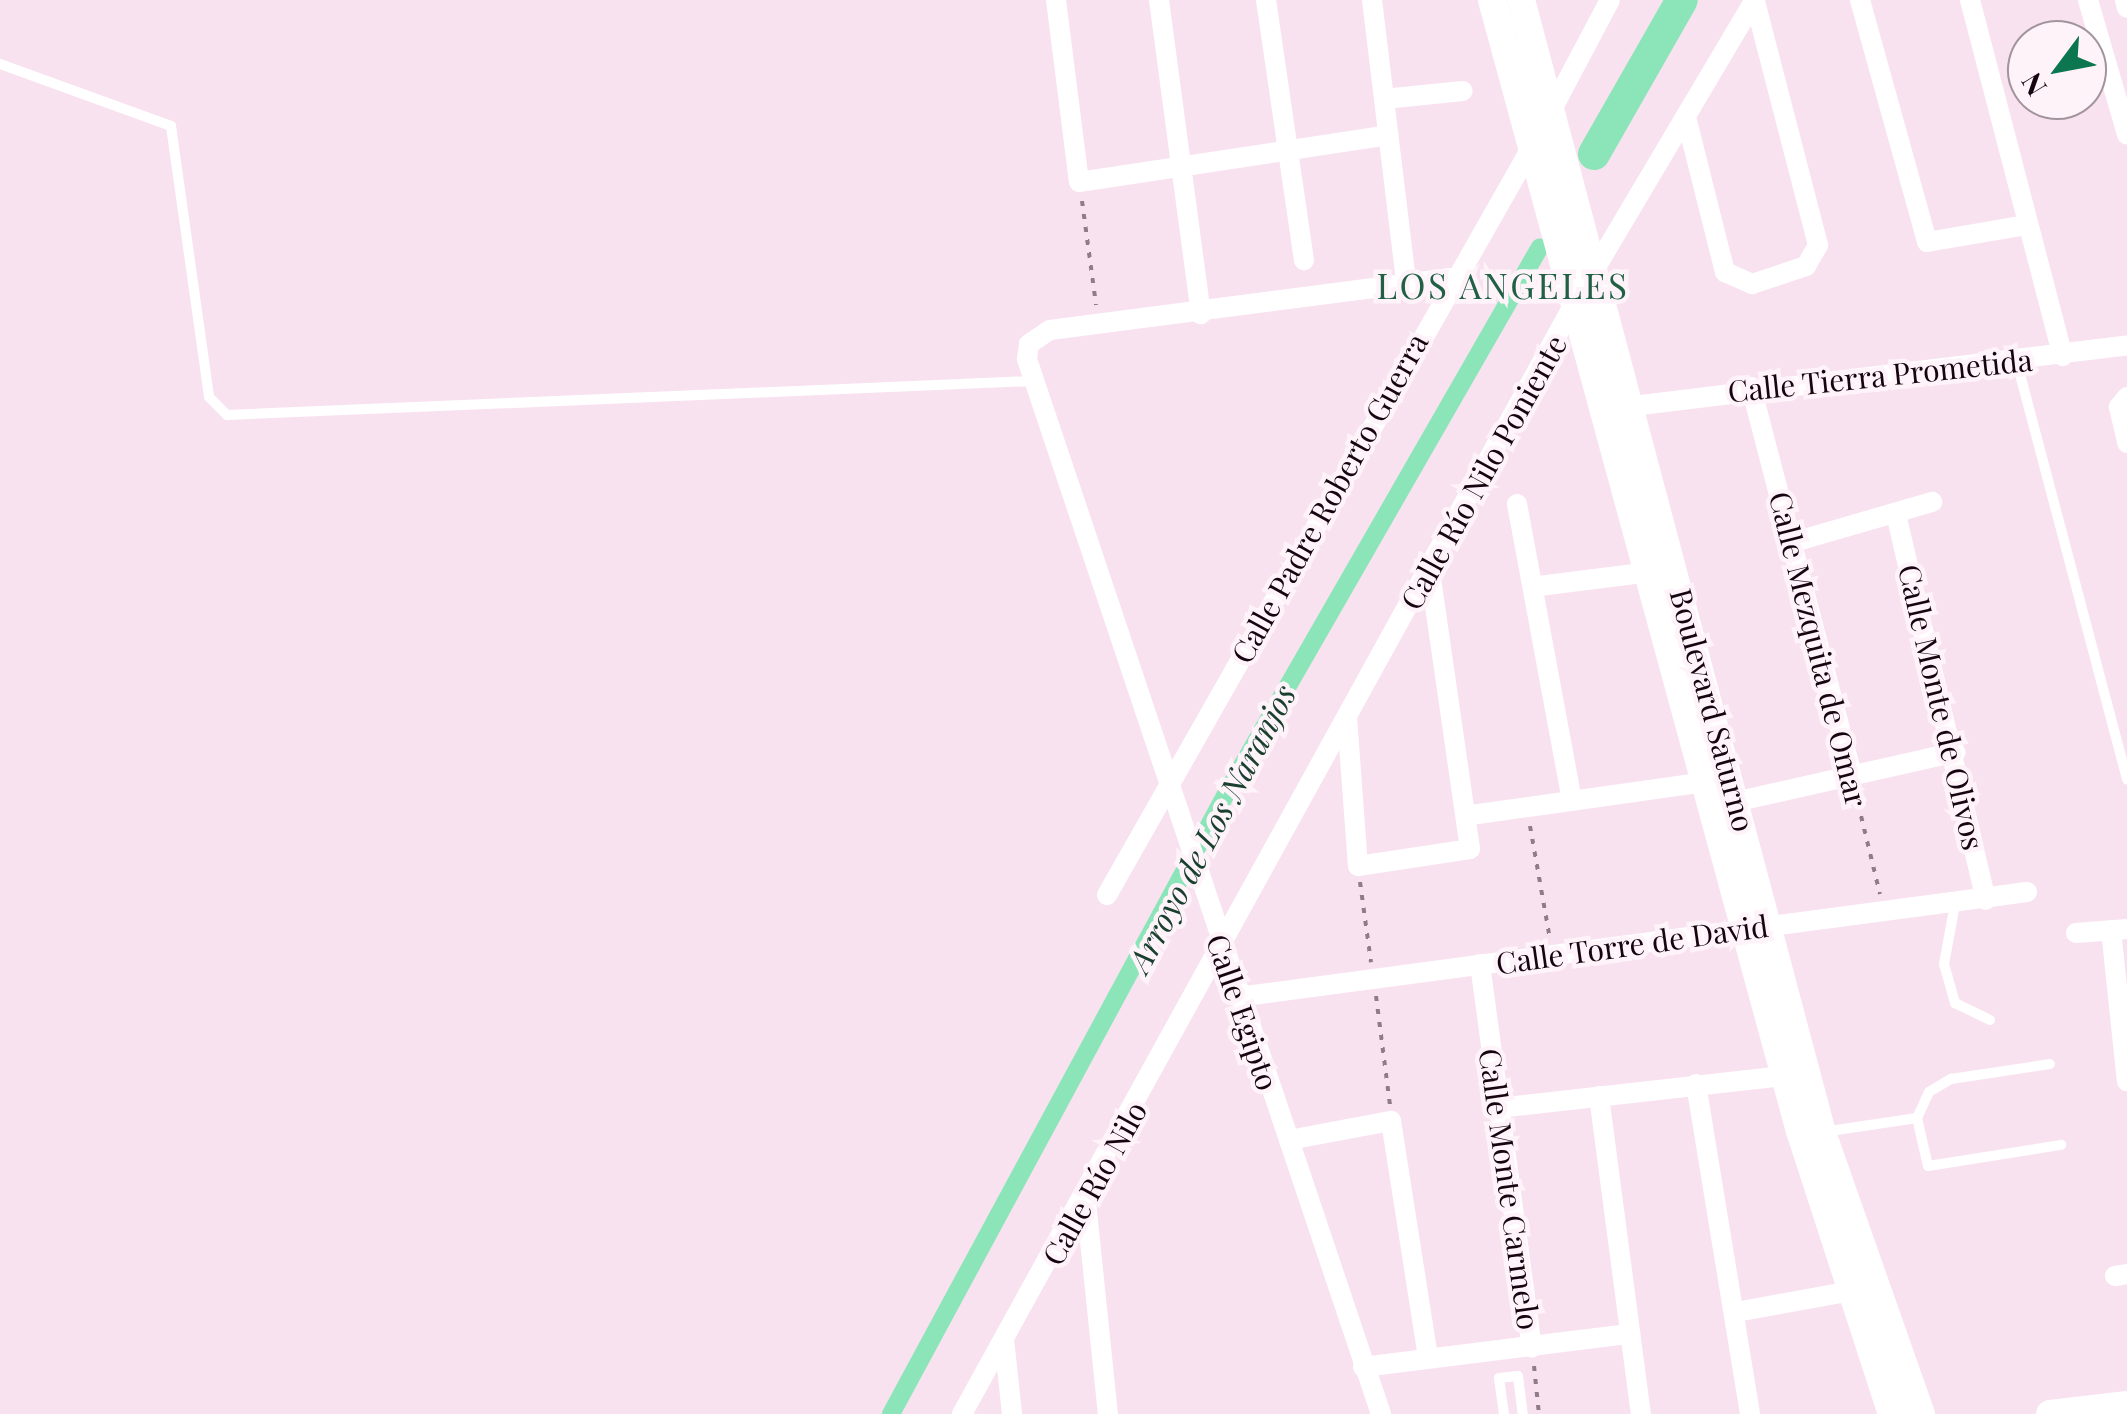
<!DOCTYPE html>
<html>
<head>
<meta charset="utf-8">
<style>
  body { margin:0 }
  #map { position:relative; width:2127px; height:1414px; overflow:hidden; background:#f9e2f0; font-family:"Playfair Display",serif }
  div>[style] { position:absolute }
  .canal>* { height:18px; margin:-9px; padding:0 9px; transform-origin:9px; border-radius:9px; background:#8be5b9 }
  .river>* { height:32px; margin:-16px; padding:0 16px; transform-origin:16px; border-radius:16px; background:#8be5b9 }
  .path>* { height:4px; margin-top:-2px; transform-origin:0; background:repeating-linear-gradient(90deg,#907c88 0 5px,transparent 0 13px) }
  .lane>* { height:10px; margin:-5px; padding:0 5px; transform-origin:5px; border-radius:5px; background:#fff }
  .street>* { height:20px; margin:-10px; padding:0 10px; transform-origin:10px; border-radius:10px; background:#fff }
  .secondary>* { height:28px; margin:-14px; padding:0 14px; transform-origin:14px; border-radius:14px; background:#fff }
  span { translate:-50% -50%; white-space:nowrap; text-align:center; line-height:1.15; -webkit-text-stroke:9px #fff3fa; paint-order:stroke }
  .street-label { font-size:30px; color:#160510 }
  .water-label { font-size:32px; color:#19402f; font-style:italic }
  .quarter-label { font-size:35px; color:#206045; letter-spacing:2.5px }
  .north { position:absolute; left:2007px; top:20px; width:100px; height:100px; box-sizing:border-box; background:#fff3fa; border:2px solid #a2949c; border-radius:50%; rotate:238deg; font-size:28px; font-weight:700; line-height:40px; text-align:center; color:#160510 }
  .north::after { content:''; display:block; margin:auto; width:35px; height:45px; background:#0b7650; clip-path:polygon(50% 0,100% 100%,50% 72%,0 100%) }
</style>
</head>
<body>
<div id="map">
  <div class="canal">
    <i style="left:891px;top:1414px;width:707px;rotate:-61.62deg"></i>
    <i style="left:1227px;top:792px;width:628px;rotate:-60.13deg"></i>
  </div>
  <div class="river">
    <i style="left:1594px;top:154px;width:177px;rotate:-60.3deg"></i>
  </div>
  <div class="path">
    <i style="left:1082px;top:201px;width:105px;rotate:82.3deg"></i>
    <i style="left:1855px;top:791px;width:106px;rotate:76.4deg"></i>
    <i style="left:1530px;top:826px;width:115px;rotate:80deg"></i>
    <i style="left:1360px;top:882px;width:81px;rotate:82.2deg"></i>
    <i style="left:1376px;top:996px;width:111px;rotate:82.7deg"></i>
    <i style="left:1534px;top:1366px;width:48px;rotate:84.1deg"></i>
  </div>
  <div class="lane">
    <i style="left:0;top:64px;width:182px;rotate:19.9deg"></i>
    <i style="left:171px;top:126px;width:274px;rotate:82deg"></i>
    <i style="left:209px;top:397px;width:25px;rotate:45deg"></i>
    <i style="left:227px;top:415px;width:806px;rotate:-2.42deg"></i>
    <i style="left:2016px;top:359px;width:435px;rotate:75.2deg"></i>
    <i style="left:1955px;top:904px;width:61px;rotate:100.4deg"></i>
    <i style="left:1944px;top:964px;width:41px;rotate:74.2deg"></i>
    <i style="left:1955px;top:1003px;width:39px;rotate:26deg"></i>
    <i style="left:1917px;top:1118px;width:29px;rotate:-65deg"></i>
    <i style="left:1929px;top:1092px;width:26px;rotate:-31deg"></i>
    <i style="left:1951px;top:1079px;width:100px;rotate:-8.6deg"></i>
    <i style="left:1823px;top:1132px;width:95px;rotate:-8.5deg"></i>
    <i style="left:1917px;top:1118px;width:49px;rotate:77.1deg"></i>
    <i style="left:1928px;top:1166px;width:135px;rotate:-9deg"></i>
    <i style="left:1504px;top:1414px;width:36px;rotate:-98deg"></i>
    <i style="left:1499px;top:1378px;width:19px;rotate:-6deg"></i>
    <i style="left:1518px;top:1376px;width:38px;rotate:83deg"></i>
  </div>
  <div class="street">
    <i style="left:1056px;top:0;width:183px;rotate:82.8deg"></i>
    <i style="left:1079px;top:182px;width:313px;rotate:-8.6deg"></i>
    <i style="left:1159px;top:0;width:317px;rotate:82.4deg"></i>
    <i style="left:1266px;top:0;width:263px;rotate:81.7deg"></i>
    <i style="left:1372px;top:0;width:284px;rotate:83.1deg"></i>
    <i style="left:1860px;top:0;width:251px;rotate:74.5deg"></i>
    <i style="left:1927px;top:242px;width:100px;rotate:-9.7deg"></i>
    <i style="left:1970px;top:0;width:368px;rotate:75.4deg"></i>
    <i style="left:2088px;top:0;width:140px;rotate:73.8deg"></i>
    <i style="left:2125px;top:0;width:8px;rotate:76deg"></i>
    <i style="left:1384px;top:99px;width:79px;rotate:-5.8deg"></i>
    <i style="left:1548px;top:117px;width:132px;rotate:-62.1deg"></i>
    <i style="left:1687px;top:121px;width:156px;rotate:75.9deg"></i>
    <i style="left:1725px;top:272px;width:30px;rotate:24deg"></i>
    <i style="left:1752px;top:284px;width:57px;rotate:-18.4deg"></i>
    <i style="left:1806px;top:266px;width:24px;rotate:-60deg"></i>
    <i style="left:1818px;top:245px;width:251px;rotate:-104.5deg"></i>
    <i style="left:1751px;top:387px;width:398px;rotate:75.4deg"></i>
    <i style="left:2127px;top:397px;width:13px;rotate:129deg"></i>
    <i style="left:2119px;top:407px;width:37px;rotate:77deg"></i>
    <i style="left:1633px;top:406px;width:498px;rotate:-7deg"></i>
    <i style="left:1517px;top:504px;width:301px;rotate:79.5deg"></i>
    <i style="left:1896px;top:514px;width:396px;rotate:76.9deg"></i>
    <i style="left:1794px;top:542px;width:144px;rotate:-16.2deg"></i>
    <i style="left:1539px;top:586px;width:112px;rotate:-7.2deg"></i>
    <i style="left:1347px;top:717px;width:149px;rotate:85.8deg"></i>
    <i style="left:1358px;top:866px;width:113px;rotate:-8.6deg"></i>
    <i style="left:1470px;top:849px;width:279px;rotate:-98.2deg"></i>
    <i style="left:1739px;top:801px;width:222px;rotate:-12.7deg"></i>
    <i style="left:1471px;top:815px;width:236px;rotate:-8deg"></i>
    <i style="left:1107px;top:895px;width:865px;rotate:-60.41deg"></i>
    <i style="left:2111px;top:930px;width:152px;rotate:84deg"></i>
    <i style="left:2076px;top:933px;width:51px;rotate:-4.5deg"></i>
    <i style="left:1480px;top:964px;width:387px;rotate:82.3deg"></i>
    <i style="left:1238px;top:997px;width:796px;rotate:-7.58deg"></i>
    <i style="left:1696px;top:1084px;width:334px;rotate:80.7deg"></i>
    <i style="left:1599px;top:1096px;width:321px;rotate:82.5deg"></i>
    <i style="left:1498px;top:1108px;width:289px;rotate:-6.4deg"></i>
    <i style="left:1289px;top:1140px;width:104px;rotate:-10.6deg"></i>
    <i style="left:1391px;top:1121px;width:239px;rotate:81.1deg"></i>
    <i style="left:1086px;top:1202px;width:213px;rotate:84.1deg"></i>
    <i style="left:2115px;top:1276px;width:12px;rotate:-9deg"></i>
    <i style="left:1736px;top:1312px;width:118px;rotate:-10.3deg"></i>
    <i style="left:1004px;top:1339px;width:75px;rotate:83.9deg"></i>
    <i style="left:1363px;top:1367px;width:268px;rotate:-7.1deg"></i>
    <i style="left:962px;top:1414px;width:1265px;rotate:-61.13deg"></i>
    <i style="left:1573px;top:306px;width:356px;rotate:-59.3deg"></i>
    <i style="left:1381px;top:1414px;width:1113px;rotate:-108.55deg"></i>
    <i style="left:1027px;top:359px;width:15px;rotate:-82deg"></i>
    <i style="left:1029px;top:344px;width:25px;rotate:-34deg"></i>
    <i style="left:1050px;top:330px;width:404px;rotate:-7.4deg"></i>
  </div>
  <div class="secondary">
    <i style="left:1492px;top:0;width:1172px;rotate:74.77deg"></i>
    <i style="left:1800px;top:1131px;width:298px;rotate:72deg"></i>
    <i style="left:1521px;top:0;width:1172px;rotate:75.12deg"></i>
    <i style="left:1822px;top:1133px;width:298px;rotate:70.6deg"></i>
    <i style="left:2050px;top:1414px;width:78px;rotate:-6.7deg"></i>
  </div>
  <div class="street-label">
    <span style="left:1880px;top:375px;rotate:-6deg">Calle Tierra Prometida</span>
    <span style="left:1483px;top:472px;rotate:-61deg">Calle Río Nilo Poniente</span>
    <span style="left:1329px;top:498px;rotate:-61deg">Calle Padre Roberto Guerra</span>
    <span style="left:1819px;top:649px;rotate:76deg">Calle Mezquita de Omar</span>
    <span style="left:1942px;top:707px;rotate:77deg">Calle Monte de Olivos</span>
    <span style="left:1713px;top:710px;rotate:75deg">Boulevard Saturno</span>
    <span style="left:1632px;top:944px;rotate:-8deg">Calle Torre de David</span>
    <span style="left:1243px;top:1012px;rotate:71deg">Calle Egipto</span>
    <span style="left:1094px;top:1183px;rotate:-61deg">Calle Río Nilo</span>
    <span style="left:1510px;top:1189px;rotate:82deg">Calle Monte Carmelo</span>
  </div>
  <div class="water-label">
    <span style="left:1211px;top:828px;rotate:-62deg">Arroyo de Los Naranjos</span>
  </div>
  <div class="quarter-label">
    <span style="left:1503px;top:285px">LOS ANGELES</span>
  </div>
  <div class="north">N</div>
</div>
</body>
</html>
